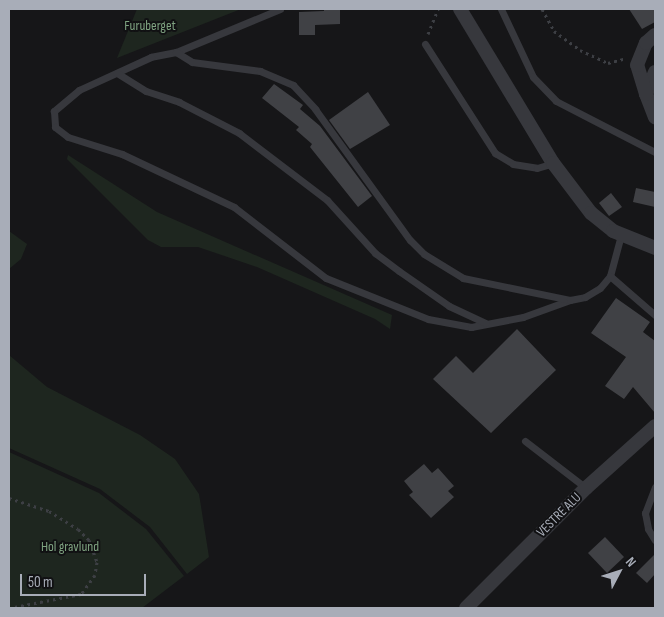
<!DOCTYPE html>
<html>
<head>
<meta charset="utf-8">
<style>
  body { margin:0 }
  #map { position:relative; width:664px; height:617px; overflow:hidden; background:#161618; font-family:"Sofia Sans Condensed",sans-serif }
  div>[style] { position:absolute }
  .green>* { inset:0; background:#1e261f }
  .building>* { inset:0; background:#404145 }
  .path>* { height:3px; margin-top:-1.5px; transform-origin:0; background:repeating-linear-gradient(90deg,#3d3f44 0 2.5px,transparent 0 6.5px) }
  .lane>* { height:7px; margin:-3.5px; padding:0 3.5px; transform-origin:3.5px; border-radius:3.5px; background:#37383d }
  .street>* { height:14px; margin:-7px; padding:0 7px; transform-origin:7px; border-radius:7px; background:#37383d }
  span { translate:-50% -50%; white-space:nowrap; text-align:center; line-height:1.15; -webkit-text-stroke:4px #111113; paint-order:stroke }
  .park-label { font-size:14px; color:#7fa381 }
  .street-label { font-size:14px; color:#a8adb8 }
  .frame { position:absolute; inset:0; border:10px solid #a8adb8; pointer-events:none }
  .north { position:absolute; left:594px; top:547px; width:50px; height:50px; -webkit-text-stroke:4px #111113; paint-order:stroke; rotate:50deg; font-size:14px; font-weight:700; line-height:20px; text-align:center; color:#a8adb8 }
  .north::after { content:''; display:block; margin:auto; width:18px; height:22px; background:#a8adb8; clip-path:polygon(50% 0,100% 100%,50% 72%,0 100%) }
  .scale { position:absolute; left:20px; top:574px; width:126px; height:22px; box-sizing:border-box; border:2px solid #a8adb8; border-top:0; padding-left:6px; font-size:15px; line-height:18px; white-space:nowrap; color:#a8adb8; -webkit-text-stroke:4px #111113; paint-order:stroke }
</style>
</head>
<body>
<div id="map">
  <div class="green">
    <i style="clip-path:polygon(137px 9px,241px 9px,117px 58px)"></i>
    <i style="clip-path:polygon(68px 155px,157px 212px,392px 315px,390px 329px,375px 319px,257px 267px,198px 247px,161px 247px,148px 240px,67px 159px)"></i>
    <i style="clip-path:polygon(9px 231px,27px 244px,21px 259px,9px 269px)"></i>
    <i style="clip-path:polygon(9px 355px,47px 387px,140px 435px,175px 459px,199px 494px,209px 557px,187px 574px,150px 527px,100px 489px,9px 448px)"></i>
    <i style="clip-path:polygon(9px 452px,99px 493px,146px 529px,184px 576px,142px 608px,9px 608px)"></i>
  </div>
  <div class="building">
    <i style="clip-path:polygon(324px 9px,340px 9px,340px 24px,315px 25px,315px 35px,299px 35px,299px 12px,324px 11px)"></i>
    <i style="clip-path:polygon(629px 9px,655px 9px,655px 22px,642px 29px)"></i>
    <i style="clip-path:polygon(274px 84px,303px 105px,300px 109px,320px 126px,372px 196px,358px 207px,310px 147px,312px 144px,296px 130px,299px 127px,262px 98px)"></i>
    <i style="clip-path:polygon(368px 92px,390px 125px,350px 149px,329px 120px)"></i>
    <i style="clip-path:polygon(636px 188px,655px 192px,655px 207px,633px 202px)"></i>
    <i style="clip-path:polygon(611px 193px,622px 207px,609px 216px,599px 203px)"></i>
    <i style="clip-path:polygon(616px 298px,650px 322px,643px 332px,655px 341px,655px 413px,633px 387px,624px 399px,605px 386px,626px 357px,591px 333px)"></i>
    <i style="clip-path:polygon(517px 329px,556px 370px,491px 433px,433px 379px,456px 356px,473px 373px)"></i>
    <i style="clip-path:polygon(424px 464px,432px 473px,438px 468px,454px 486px,448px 491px,454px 497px,431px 518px,409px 495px,413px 492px,404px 481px)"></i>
    <i style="clip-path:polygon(605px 537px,624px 557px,607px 573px,588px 553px)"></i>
    <i style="clip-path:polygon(655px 554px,655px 574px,647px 583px,636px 573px)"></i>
  </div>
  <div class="path">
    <i style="left:542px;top:9px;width:25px;rotate:61deg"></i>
    <i style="left:554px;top:31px;width:32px;rotate:36deg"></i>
    <i style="left:580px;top:50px;width:31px;rotate:25deg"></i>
    <i style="left:608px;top:63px;width:16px;rotate:-15deg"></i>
    <i style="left:428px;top:34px;width:27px;rotate:-68deg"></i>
    <i style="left:9px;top:498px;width:42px;rotate:18deg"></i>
    <i style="left:49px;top:511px;width:34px;rotate:32deg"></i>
    <i style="left:78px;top:529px;width:16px;rotate:45deg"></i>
    <i style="left:89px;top:540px;width:23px;rotate:70deg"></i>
    <i style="left:97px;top:562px;width:13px;rotate:99deg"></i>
    <i style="left:95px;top:575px;width:24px;rotate:126deg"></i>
    <i style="left:81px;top:594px;width:73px;rotate:169deg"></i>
  </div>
  <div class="lane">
    <i style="left:280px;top:9px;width:113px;rotate:157.5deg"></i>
    <i style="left:176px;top:52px;width:25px;rotate:169deg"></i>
    <i style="left:151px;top:57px;width:79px;rotate:155.4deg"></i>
    <i style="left:79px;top:90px;width:33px;rotate:140deg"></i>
    <i style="left:54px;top:111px;width:16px;rotate:86deg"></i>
    <i style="left:55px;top:127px;width:16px;rotate:38deg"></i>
    <i style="left:68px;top:137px;width:57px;rotate:17.5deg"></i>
    <i style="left:122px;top:154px;width:124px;rotate:25.3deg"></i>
    <i style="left:234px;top:207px;width:116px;rotate:37.7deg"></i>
    <i style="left:326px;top:278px;width:110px;rotate:21.9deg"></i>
    <i style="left:428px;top:319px;width:44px;rotate:10.5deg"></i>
    <i style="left:471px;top:327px;width:53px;rotate:-10.9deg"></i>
    <i style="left:523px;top:317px;width:50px;rotate:-19.9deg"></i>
    <i style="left:501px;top:9px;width:75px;rotate:64.8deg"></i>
    <i style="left:533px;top:77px;width:33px;rotate:46deg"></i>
    <i style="left:556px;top:101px;width:111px;rotate:27.3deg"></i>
    <i style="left:425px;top:44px;width:130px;rotate:57.3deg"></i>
    <i style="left:495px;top:153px;width:21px;rotate:31deg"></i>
    <i style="left:513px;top:164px;width:24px;rotate:9deg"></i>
    <i style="left:537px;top:168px;width:17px;rotate:-17deg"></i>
    <i style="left:176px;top:52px;width:19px;rotate:32deg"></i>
    <i style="left:192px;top:62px;width:69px;rotate:7.5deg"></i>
    <i style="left:260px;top:71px;width:36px;rotate:23deg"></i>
    <i style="left:293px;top:85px;width:33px;rotate:47deg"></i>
    <i style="left:315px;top:109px;width:162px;rotate:54.1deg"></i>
    <i style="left:410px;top:240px;width:20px;rotate:45deg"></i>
    <i style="left:424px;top:254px;width:46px;rotate:31.6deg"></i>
    <i style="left:463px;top:278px;width:109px;rotate:11.6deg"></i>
    <i style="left:570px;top:300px;width:15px;rotate:-11deg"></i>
    <i style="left:585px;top:297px;width:17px;rotate:-31deg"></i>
    <i style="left:600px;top:288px;width:16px;rotate:-50deg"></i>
    <i style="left:610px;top:276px;width:42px;rotate:-75deg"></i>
    <i style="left:117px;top:73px;width:34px;rotate:32deg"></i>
    <i style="left:146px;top:91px;width:35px;rotate:18deg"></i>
    <i style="left:179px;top:102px;width:68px;rotate:27.3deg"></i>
    <i style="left:239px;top:133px;width:111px;rotate:37.3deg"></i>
    <i style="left:327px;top:200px;width:72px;rotate:47.8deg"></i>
    <i style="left:375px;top:253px;width:30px;rotate:37deg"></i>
    <i style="left:399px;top:271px;width:61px;rotate:35deg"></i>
    <i style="left:449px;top:306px;width:40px;rotate:25deg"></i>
    <i style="left:610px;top:276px;width:60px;rotate:40.9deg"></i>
    <i style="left:525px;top:441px;width:77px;rotate:37.6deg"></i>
    <i style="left:655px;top:487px;width:28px;rotate:111deg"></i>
    <i style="left:645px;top:513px;width:16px;rotate:79deg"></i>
    <i style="left:648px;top:529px;width:13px;rotate:58deg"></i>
  </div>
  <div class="street">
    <i style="left:460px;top:9px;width:180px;rotate:58.9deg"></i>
    <i style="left:553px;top:163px;width:63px;rotate:52.8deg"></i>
    <i style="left:591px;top:213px;width:28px;rotate:39deg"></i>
    <i style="left:613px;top:231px;width:45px;rotate:22deg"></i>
    <i style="left:655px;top:72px;width:24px;rotate:112deg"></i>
    <i style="left:646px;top:94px;width:25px;rotate:69deg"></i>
    <i style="left:646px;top:94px;width:30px;rotate:-107deg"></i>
    <i style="left:637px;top:65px;width:24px;rotate:-68deg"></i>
    <i style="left:646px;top:43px;width:12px;rotate:-42deg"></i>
    <i style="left:466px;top:608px;width:170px;rotate:-45deg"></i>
    <i style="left:586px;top:488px;width:93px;rotate:-41.9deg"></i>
  </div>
  <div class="park-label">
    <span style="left:150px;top:26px">Furuberget</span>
    <span style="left:70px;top:547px">Hol gravlund</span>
  </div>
  <div class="street-label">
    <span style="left:559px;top:515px;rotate:-45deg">VESTRE ALU</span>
  </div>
  <div class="frame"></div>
  <div class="north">N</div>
  <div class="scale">50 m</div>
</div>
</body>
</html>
